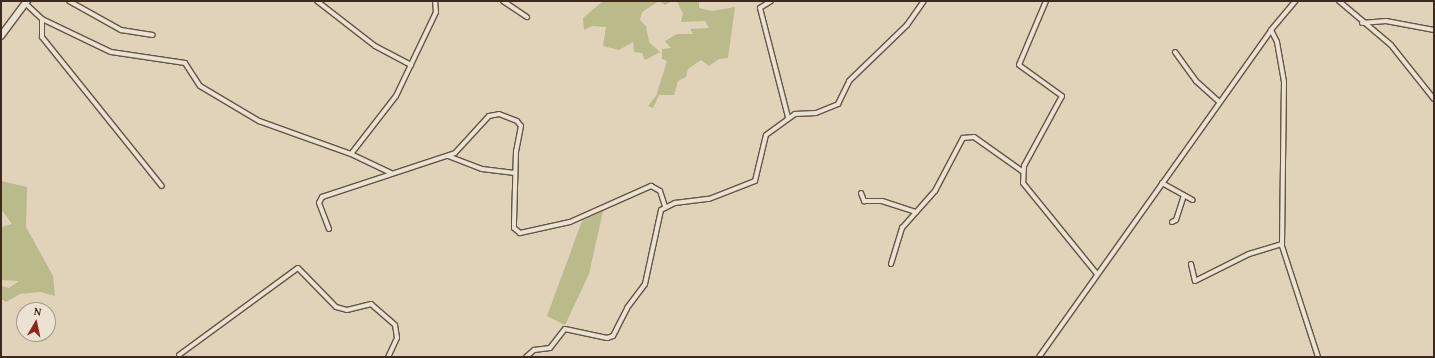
<!DOCTYPE html>
<html>
<head>
<meta charset="utf-8">
<style>
  body { margin:0 }
  #map { position:relative; width:1435px; height:358px; overflow:hidden; background:#e1d3b9; font-family:"Gentium Book Plus",serif }
  div>[style] { position:absolute }
  .green>* { inset:0; background:#baba8a }
  .roads { filter:drop-shadow(1px 0 #665446) drop-shadow(-1px 0 #665446) drop-shadow(0 1px #665446) drop-shadow(0 -1px #665446) }
  .street>* { height:4px; margin:-2px; padding:0 2px; transform-origin:2px; border-radius:2px; background:#ece2d2 }
  .secondary>* { height:5.5px; margin:-2.75px; padding:0 2.75px; transform-origin:2.75px; border-radius:2.75px; background:#ece2d2 }
  span { translate:-50% -50%; white-space:nowrap; text-align:center; line-height:1.15; -webkit-text-stroke:3px #ece2d2; paint-order:stroke }
  .frame { position:absolute; inset:0; border:2px solid #3d2920; pointer-events:none }
  .north { position:absolute; left:16px; top:302px; width:40px; height:40px; box-sizing:border-box; background:#ece2d2; border:1px solid #a6988b; border-radius:50%; rotate:9deg; font-size:11px; font-weight:700; line-height:16px; text-align:center; color:#3d2920 }
  .north::after { content:''; display:block; margin:auto; width:14px; height:18px; background:#8f2418; clip-path:polygon(50% 0,100% 100%,50% 72%,0 100%) }
</style>
</head>
<body>
<div id="map">
  <div class="green">
    <i style="clip-path:polygon(603px 1px,672px 1px,665px 5px,659px 1px,642px 12px,640px 20px,646px 26px,649px 42px,660px 52px,645px 60px,642px 53px,634px 52px,633px 42px,619px 50px,603px 46px,606px 27px,592px 26px,584px 30px,583px 18px)"></i>
    <i style="clip-path:polygon(677px 1px,699px 1px,699px 8px,712px 11px,735px 7px,728px 58px,719px 59px,709px 66px,701px 60px,688px 69px,686px 77px,678px 81px,674px 95px,659px 95px,653px 108px,648px 106px,656px 96px,667px 61px,662px 59px,662px 49px,671px 48px,665px 41px,677px 34px,693px 34px,690px 29px,709px 28px,705px 21px,681px 22px,683px 14px)"></i>
    <i style="clip-path:polygon(1px 181px,27px 187px,26px 227px,53px 276px,55px 296px,41px 292px,20px 294px,6px 302px,1px 299px,1px 286px,9px 288px,19px 281px,1px 280px,1px 227px,12px 224px,1px 209px)"></i>
    <i style="clip-path:polygon(603px 211px,589px 274px,565px 325px,547px 316px,582px 221px)"></i>
  </div>
  <div class="roads">
    <div class="street">
      <i style="left:69px;top:1px;width:60px;rotate:29.1deg"></i>
      <i style="left:121px;top:30px;width:32px;rotate:9deg"></i>
      <i style="left:317px;top:1px;width:73px;rotate:37.8deg"></i>
      <i style="left:375px;top:46px;width:41px;rotate:27.8deg"></i>
      <i style="left:503px;top:1px;width:29px;rotate:34deg"></i>
      <i style="left:771px;top:1px;width:13px;rotate:148deg"></i>
      <i style="left:760px;top:8px;width:113px;rotate:75.6deg"></i>
      <i style="left:1046px;top:1px;width:69px;rotate:112.9deg"></i>
      <i style="left:1019px;top:65px;width:53px;rotate:35.8deg"></i>
      <i style="left:1062px;top:96px;width:80px;rotate:118.5deg"></i>
      <i style="left:1024px;top:166px;width:17px;rotate:93deg"></i>
      <i style="left:1023px;top:183px;width:117px;rotate:50.9deg"></i>
      <i style="left:1339px;top:1px;width:68px;rotate:40.2deg"></i>
      <i style="left:1391px;top:45px;width:69px;rotate:51.5deg"></i>
      <i style="left:25px;top:3px;width:23px;rotate:43deg"></i>
      <i style="left:42px;top:19px;width:76px;rotate:25.6deg"></i>
      <i style="left:111px;top:52px;width:75px;rotate:8.5deg"></i>
      <i style="left:185px;top:63px;width:27px;rotate:57deg"></i>
      <i style="left:200px;top:86px;width:69px;rotate:30.7deg"></i>
      <i style="left:259px;top:121px;width:98px;rotate:19.7deg"></i>
      <i style="left:351px;top:154px;width:44px;rotate:25.4deg"></i>
      <i style="left:42px;top:19px;width:18px;rotate:90deg"></i>
      <i style="left:42px;top:37px;width:191px;rotate:51.2deg"></i>
      <i style="left:1362px;top:23px;width:24px;rotate:-5deg"></i>
      <i style="left:1386px;top:21px;width:49px;rotate:10.6deg"></i>
      <i style="left:1271px;top:30px;width:13px;rotate:63deg"></i>
      <i style="left:1277px;top:42px;width:40px;rotate:80deg"></i>
      <i style="left:1284px;top:81px;width:165px;rotate:90.7deg"></i>
      <i style="left:1282px;top:246px;width:117px;rotate:72deg"></i>
      <i style="left:1175px;top:52px;width:36px;rotate:54deg"></i>
      <i style="left:1196px;top:81px;width:31px;rotate:42deg"></i>
      <i style="left:351px;top:154px;width:73px;rotate:-52.2deg"></i>
      <i style="left:396px;top:96px;width:93px;rotate:-64.5deg"></i>
      <i style="left:436px;top:12px;width:11px;rotate:-95deg"></i>
      <i style="left:448px;top:156px;width:36px;rotate:21deg"></i>
      <i style="left:482px;top:169px;width:33px;rotate:7deg"></i>
      <i style="left:1162px;top:183px;width:35px;rotate:29deg"></i>
      <i style="left:861px;top:193px;width:9px;rotate:69deg"></i>
      <i style="left:864px;top:201px;width:18px"></i>
      <i style="left:882px;top:201px;width:36px;rotate:18deg"></i>
      <i style="left:1172px;top:222px;width:4px;rotate:-27deg"></i>
      <i style="left:1176px;top:220px;width:25px;rotate:-72deg"></i>
      <i style="left:329px;top:229px;width:28px;rotate:-111deg"></i>
      <i style="left:319px;top:203px;width:7px;rotate:-63deg"></i>
      <i style="left:322px;top:197px;width:140px;rotate:-18.3deg"></i>
      <i style="left:455px;top:153px;width:50px;rotate:-47.4deg"></i>
      <i style="left:489px;top:116px;width:10px;rotate:-11deg"></i>
      <i style="left:499px;top:114px;width:19px;rotate:21deg"></i>
      <i style="left:517px;top:121px;width:6px;rotate:51deg"></i>
      <i style="left:521px;top:126px;width:25px;rotate:101deg"></i>
      <i style="left:516px;top:151px;width:70px;rotate:91.6deg"></i>
      <i style="left:514px;top:221px;width:7px;rotate:90deg"></i>
      <i style="left:514px;top:228px;width:8px;rotate:40deg"></i>
      <i style="left:520px;top:233px;width:51px;rotate:-12.4deg"></i>
      <i style="left:570px;top:222px;width:89px;rotate:-24deg"></i>
      <i style="left:651px;top:186px;width:10px;rotate:29deg"></i>
      <i style="left:660px;top:191px;width:16px;rotate:72deg"></i>
      <i style="left:891px;top:264px;width:38px;rotate:-73deg"></i>
      <i style="left:902px;top:228px;width:50px;rotate:-48.3deg"></i>
      <i style="left:935px;top:191px;width:60px;rotate:-62.2deg"></i>
      <i style="left:963px;top:138px;width:11px;rotate:-5deg"></i>
      <i style="left:974px;top:137px;width:59px;rotate:35.3deg"></i>
      <i style="left:1191px;top:264px;width:17px;rotate:77deg"></i>
      <i style="left:1195px;top:281px;width:60px;rotate:-26.6deg"></i>
      <i style="left:1249px;top:254px;width:34px;rotate:-17deg"></i>
      <i style="left:179px;top:355px;width:147px;rotate:-36.2deg"></i>
      <i style="left:298px;top:268px;width:54px;rotate:45.7deg"></i>
      <i style="left:336px;top:307px;width:11px;rotate:15deg"></i>
      <i style="left:347px;top:310px;width:25px;rotate:-14deg"></i>
      <i style="left:371px;top:304px;width:32px;rotate:41deg"></i>
      <i style="left:395px;top:325px;width:13px;rotate:81deg"></i>
      <i style="left:397px;top:338px;width:21px;rotate:115deg"></i>
      <i style="left:526px;top:357px;width:11px;rotate:-41deg"></i>
      <i style="left:534px;top:350px;width:16px;rotate:-7deg"></i>
      <i style="left:550px;top:348px;width:24px;rotate:-52deg"></i>
      <i style="left:565px;top:329px;width:43px;rotate:12.1deg"></i>
      <i style="left:607px;top:338px;width:6px;rotate:-18deg"></i>
      <i style="left:613px;top:336px;width:31px;rotate:-63deg"></i>
      <i style="left:627px;top:308px;width:30px;rotate:-53deg"></i>
      <i style="left:645px;top:284px;width:76px;rotate:-77.8deg"></i>
      <i style="left:661px;top:210px;width:16px;rotate:-27deg"></i>
      <i style="left:675px;top:203px;width:34px;rotate:-7deg"></i>
      <i style="left:709px;top:199px;width:49px;rotate:-21.4deg"></i>
      <i style="left:755px;top:181px;width:47px;rotate:-76.6deg"></i>
      <i style="left:766px;top:135px;width:36px;rotate:-36deg"></i>
      <i style="left:795px;top:114px;width:21px;rotate:-3deg"></i>
      <i style="left:816px;top:113px;width:24px;rotate:-22deg"></i>
      <i style="left:838px;top:104px;width:25px;rotate:-64deg"></i>
      <i style="left:849px;top:81px;width:81px;rotate:-44deg"></i>
      <i style="left:907px;top:25px;width:29px;rotate:-55deg"></i>
      <i style="left:1039px;top:357px;width:401px;rotate:-54.6deg"></i>
      <i style="left:1271px;top:30px;width:38px;rotate:-50deg"></i>
    </div>
    <div class="secondary">
      <i style="left:1px;top:36px;width:44px;rotate:-53.4deg"></i>
    </div>
  </div>
  <div class="frame"></div>
  <div class="north">N</div>
</div>
</body>
</html>
